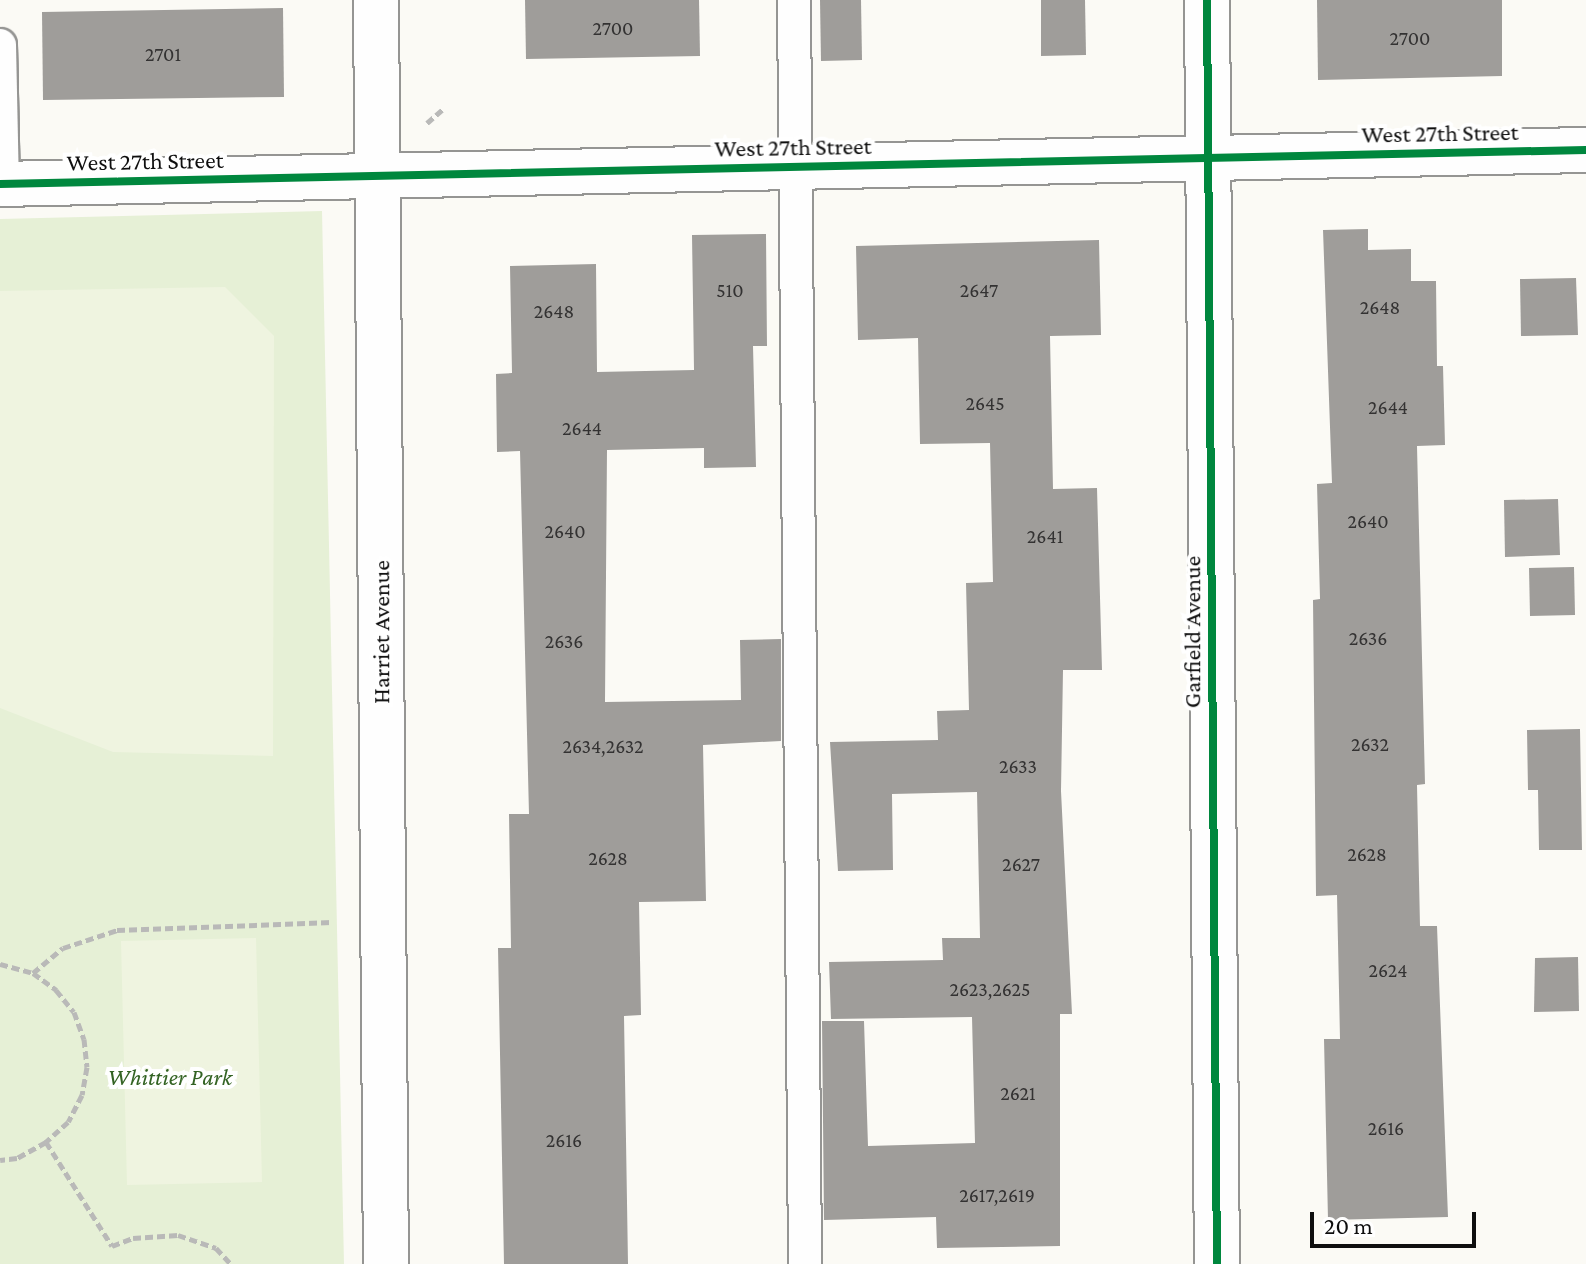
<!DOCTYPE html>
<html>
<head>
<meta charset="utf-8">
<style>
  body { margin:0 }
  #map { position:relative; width:1586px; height:1264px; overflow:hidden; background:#fbfaf5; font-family:"Crimson Pro",serif }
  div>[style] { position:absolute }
  .green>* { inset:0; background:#e6f0d6 }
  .pitch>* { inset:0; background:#eff4e0 }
  .building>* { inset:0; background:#9f9d9a }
  .path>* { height:5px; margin-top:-2.5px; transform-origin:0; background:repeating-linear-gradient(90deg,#b9b9b8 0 8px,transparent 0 12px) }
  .roads { filter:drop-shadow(2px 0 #959593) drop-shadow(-2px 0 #959593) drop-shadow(0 2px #959593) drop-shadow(0 -2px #959593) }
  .lane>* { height:32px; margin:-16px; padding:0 16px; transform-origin:16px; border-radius:16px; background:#fefefe }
  .street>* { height:44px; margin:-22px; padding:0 22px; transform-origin:22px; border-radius:22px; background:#fefefe }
  .cycleway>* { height:8px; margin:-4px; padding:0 4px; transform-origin:4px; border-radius:4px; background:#00873e }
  span { translate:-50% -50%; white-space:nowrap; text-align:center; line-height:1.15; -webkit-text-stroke:8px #fff; paint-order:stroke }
  .number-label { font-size:20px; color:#333232 }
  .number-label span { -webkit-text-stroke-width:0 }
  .street-label { font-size:24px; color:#0f0f0f }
  .park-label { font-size:24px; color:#336323; font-style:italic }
  .scale { position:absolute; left:1310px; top:1212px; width:166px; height:36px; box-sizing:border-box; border:4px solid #0f0f0f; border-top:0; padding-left:10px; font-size:24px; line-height:28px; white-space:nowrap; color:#0f0f0f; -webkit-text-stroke:6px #fff; paint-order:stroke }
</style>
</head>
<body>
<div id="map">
  <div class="green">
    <i style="clip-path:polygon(322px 211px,344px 1264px,0 1264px,0 219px)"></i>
  </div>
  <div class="pitch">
    <i style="clip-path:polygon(225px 287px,274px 336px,273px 756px,113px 752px,0 708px,0 291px)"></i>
    <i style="clip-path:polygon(256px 938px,262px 1182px,127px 1185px,121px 941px)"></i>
  </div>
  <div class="building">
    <i style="clip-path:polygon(525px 0,699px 0,700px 56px,526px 59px)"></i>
    <i style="clip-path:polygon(820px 0,861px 0,862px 60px,821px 61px)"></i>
    <i style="clip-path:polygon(1041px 0,1085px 0,1086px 55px,1041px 56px)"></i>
    <i style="clip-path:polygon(1317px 0,1502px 0,1502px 76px,1318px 80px)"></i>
    <i style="clip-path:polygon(283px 8px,284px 97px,43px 100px,42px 12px)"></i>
    <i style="clip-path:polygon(1368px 229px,1368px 250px,1411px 249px,1411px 281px,1436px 281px,1437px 366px,1443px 366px,1445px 445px,1417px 446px,1425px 784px,1417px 785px,1420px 926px,1437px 926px,1448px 1217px,1328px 1220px,1324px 1039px,1340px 1039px,1337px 895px,1316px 896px,1313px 600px,1320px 599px,1317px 484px,1332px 483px,1323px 230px)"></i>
    <i style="clip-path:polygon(766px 234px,767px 346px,753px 346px,756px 467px,704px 468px,704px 448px,607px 450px,605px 702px,741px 700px,740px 640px,781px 639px,781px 741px,703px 745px,706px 901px,639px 902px,641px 1015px,624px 1016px,628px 1264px,504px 1264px,498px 948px,511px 948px,509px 814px,529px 814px,520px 451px,497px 452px,496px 374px,512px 373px,510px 266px,596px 264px,597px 372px,694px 370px,692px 235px)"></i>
    <i style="clip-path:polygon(1099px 240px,1101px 335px,1050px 336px,1053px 489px,1097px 488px,1102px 670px,1063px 670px,1061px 791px,1072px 1014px,1060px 1014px,1060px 1246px,937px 1248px,936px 1217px,824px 1220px,822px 1021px,864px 1021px,868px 1146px,975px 1143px,972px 1017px,831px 1019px,829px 962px,943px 960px,942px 938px,980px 938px,977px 792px,892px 794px,893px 870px,838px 871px,830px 742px,938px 740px,937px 711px,969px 710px,966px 583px,993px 582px,990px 443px,920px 444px,918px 338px,858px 340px,856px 246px)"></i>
    <i style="clip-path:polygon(1576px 278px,1578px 335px,1521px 336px,1520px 279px)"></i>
    <i style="clip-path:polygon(1558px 499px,1560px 555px,1505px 557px,1504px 500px)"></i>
    <i style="clip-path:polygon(1574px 567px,1575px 615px,1530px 616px,1529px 568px)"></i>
    <i style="clip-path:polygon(1580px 729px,1582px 850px,1539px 850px,1538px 790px,1528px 790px,1527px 730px)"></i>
    <i style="clip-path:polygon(1578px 957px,1579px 1011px,1534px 1012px,1535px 958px)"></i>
  </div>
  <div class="path">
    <i style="left:427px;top:123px;width:23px;rotate:-41deg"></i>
    <i style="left:0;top:964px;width:34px;rotate:15deg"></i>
    <i style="left:33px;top:973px;width:29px;rotate:36deg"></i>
    <i style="left:56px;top:990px;width:28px;rotate:51deg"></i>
    <i style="left:74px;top:1012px;width:29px;rotate:70deg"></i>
    <i style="left:84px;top:1039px;width:28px;rotate:84deg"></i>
    <i style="left:87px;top:1067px;width:28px;rotate:100deg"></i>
    <i style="left:82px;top:1095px;width:30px;rotate:117deg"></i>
    <i style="left:68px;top:1122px;width:30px;rotate:138deg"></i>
    <i style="left:46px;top:1142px;width:33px;rotate:151deg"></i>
    <i style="left:17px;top:1158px;width:17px;rotate:173deg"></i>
    <i style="left:33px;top:973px;width:39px;rotate:-40deg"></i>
    <i style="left:63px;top:948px;width:57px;rotate:-18.4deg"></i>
    <i style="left:117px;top:930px;width:215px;rotate:-2.1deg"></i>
    <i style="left:46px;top:1142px;width:123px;rotate:57.6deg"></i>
    <i style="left:112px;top:1246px;width:22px;rotate:-21deg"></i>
    <i style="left:133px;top:1238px;width:45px;rotate:-3.8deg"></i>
    <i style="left:178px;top:1235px;width:40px;rotate:18.9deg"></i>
    <i style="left:216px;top:1248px;width:22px;rotate:47deg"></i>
  </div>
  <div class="roads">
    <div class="lane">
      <i style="left:794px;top:0;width:1264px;rotate:89.5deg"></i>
      <i style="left:0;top:45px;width:139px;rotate:88.8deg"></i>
    </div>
    <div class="street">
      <i style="left:376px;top:0;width:1264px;rotate:89.55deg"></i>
      <i style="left:1207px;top:0;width:1264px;rotate:89.55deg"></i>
      <i style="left:0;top:184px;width:1586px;rotate:-1.23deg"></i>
    </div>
  </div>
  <div class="cycleway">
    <i style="left:1207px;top:0;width:1264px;rotate:89.55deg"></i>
    <i style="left:0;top:184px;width:1586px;rotate:-1.23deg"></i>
  </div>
  <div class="number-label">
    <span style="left:613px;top:28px">2700</span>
    <span style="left:1410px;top:38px">2700</span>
    <span style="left:163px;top:54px">2701</span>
    <span style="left:730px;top:290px">510</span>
    <span style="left:979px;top:290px">2647</span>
    <span style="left:1380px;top:307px">2648</span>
    <span style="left:554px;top:311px">2648</span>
    <span style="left:985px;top:403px">2645</span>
    <span style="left:1388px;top:407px">2644</span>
    <span style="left:582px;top:428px">2644</span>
    <span style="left:1368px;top:521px">2640</span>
    <span style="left:565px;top:531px">2640</span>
    <span style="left:1045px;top:536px">2641</span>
    <span style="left:1368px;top:638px">2636</span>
    <span style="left:564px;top:641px">2636</span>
    <span style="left:1370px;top:744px">2632</span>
    <span style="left:603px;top:746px">2634,2632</span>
    <span style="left:1018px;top:766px">2633</span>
    <span style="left:1367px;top:854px">2628</span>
    <span style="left:608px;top:858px">2628</span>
    <span style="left:1021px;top:864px">2627</span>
    <span style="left:1388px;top:970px">2624</span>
    <span style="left:990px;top:989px">2623,2625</span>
    <span style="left:1018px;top:1093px">2621</span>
    <span style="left:1386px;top:1128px">2616</span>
    <span style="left:564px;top:1140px">2616</span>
    <span style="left:997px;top:1195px">2617,2619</span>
  </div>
  <div class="street-label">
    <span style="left:1440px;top:133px;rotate:-1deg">West 27th Street</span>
    <span style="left:793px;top:147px;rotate:-1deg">West 27th Street</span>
    <span style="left:145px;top:161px;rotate:-1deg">West 27th Street</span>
    <span style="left:381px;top:632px;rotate:-90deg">Harriet Avenue</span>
    <span style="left:1192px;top:632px;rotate:-90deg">Garfield Avenue</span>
  </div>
  <div class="park-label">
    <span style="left:170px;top:1077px">Whittier Park</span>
  </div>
  <div class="scale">20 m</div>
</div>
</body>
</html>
